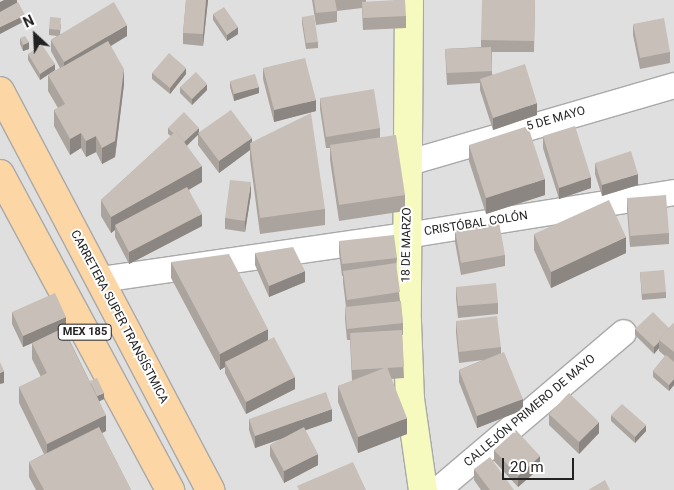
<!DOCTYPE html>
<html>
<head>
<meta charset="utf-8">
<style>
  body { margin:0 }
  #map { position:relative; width:674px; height:490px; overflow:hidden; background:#f2efe9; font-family:Roboto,sans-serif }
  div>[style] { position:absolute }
  .residential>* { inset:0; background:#e0dfdf }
  .roads { filter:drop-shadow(1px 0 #a9a9a9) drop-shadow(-1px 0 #a9a9a9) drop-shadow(0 1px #a9a9a9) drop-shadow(0 -1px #a9a9a9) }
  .street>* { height:25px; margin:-12.5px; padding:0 12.5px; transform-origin:12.5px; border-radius:12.5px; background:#fff }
  .secondary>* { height:28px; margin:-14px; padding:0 14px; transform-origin:14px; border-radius:14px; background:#f7fabf }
  .primary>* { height:28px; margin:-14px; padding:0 14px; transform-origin:14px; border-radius:14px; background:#fcd6a4 }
  .wall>* { inset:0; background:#aba49e }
  .shaded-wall>* { inset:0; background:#8b8681 }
  .building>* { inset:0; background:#c7bfb8 }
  span { translate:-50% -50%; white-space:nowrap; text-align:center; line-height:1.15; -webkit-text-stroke:4px #fff; paint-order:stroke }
  .shield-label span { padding:1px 4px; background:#fff; border:1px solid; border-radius:4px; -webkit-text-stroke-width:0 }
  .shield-label { font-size:11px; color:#222; font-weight:700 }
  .street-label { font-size:12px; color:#222 }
  .north { position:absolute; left:10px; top:10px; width:50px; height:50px; -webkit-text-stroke:4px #fff; paint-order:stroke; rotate:335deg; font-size:14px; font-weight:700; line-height:20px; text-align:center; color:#222 }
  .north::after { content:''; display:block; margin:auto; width:18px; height:22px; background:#222; clip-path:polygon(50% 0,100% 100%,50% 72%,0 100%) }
  .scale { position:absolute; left:502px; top:458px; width:72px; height:22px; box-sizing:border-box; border:2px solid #222; border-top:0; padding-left:6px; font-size:15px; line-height:18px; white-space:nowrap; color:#222; -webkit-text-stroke:4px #fff; paint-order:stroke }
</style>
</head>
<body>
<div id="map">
  <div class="residential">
    <i style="clip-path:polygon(0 0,674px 0,674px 490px,0 490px)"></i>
  </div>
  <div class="roads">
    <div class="street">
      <i style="left:409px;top:162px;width:276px;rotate:-16.2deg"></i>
      <i style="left:100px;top:279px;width:309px;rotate:-8.2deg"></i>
      <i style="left:406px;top:235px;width:271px;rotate:-9.1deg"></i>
      <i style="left:437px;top:490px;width:244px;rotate:-40.3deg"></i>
    </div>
    <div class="secondary">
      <i style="left:409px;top:0;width:322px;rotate:90.4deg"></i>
      <i style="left:407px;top:322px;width:77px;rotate:87.8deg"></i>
      <i style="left:410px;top:399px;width:92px;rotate:81.9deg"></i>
    </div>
    <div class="primary">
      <i style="left:0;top:91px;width:451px;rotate:62.2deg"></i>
      <i style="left:0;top:174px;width:359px;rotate:61.7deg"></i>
    </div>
  </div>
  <div class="wall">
    <i style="clip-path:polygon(186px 0,208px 0,203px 46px,183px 44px,183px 33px)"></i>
    <i style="clip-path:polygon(312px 0,366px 0,366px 2px,406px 16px,406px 28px,363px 30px,362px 8px,337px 11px,337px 22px,316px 25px)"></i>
    <i style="clip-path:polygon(535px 0,534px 52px,492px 52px,492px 74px,537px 115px,493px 130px,480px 90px,480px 83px,447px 85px,445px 49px,481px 47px,481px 40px)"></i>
    <i style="clip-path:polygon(213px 14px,238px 34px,227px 41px,213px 20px)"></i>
    <i style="clip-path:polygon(302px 17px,318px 42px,318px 48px,306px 49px,302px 23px)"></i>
    <i style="clip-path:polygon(61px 24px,60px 34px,127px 36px,111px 46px,124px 84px,115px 157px,102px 164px,96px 152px,86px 157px,81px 148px,70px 155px,54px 126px,54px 110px,58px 108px,48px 91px,48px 75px,60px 68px,51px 51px,51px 40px,57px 36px,49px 35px,49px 29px)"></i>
    <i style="clip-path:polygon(633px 24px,670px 52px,670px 63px,640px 69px,633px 35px)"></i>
    <i style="clip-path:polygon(20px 38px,29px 49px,23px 51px,20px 44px)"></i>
    <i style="clip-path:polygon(28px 54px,55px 70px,40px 80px,28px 60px)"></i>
    <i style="clip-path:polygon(263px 68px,316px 111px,274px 122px,263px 79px)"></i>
    <i style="clip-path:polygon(152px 73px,186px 74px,170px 94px,152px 79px)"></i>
    <i style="clip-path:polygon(230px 81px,259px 93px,234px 101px,230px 87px)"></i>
    <i style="clip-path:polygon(180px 87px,207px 90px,192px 105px,180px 93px)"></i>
    <i style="clip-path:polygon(320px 98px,380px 128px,380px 137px,405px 195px,405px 211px,339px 221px,330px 160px,330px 148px,326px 148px,320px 109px)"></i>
    <i style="clip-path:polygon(168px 128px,252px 142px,325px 209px,325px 225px,260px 234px,250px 159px,250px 150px,219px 173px,198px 145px,198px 134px,187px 146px,202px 182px,189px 190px,202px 226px,129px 264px,115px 237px,115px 230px,111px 233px,101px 216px,101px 200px,171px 136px,168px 134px)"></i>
    <i style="clip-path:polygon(543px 136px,591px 188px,559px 199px,543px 148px)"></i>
    <i style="clip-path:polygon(469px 145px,545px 195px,486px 214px,469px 161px)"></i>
    <i style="clip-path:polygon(595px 163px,638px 185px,602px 196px,595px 174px)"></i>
    <i style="clip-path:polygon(251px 194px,245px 232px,225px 229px,225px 218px)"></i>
    <i style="clip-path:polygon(627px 198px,669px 233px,669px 244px,630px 247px,627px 210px)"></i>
    <i style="clip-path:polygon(455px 230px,505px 255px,505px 266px,461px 275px,455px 242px)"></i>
    <i style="clip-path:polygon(534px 234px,626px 253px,551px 288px,534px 250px)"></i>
    <i style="clip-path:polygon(339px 241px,397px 258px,396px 270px,403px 323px,403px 335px,402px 335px,404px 378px,391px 379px,407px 434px,358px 453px,338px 402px,338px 386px,352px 381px,350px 340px,347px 340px,345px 319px,345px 307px,346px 307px,343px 282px,343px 276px,342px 276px,339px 253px)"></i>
    <i style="clip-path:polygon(255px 253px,305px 282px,269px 297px,255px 265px)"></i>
    <i style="clip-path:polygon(171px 262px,268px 340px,295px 389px,246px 414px,225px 373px,225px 367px,220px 370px,171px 278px)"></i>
    <i style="clip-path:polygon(640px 272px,666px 292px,666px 298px,642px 300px)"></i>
    <i style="clip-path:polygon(456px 287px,498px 303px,498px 314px,458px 318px,456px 298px)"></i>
    <i style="clip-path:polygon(12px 312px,66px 328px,64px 329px,90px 382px,104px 399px,99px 401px,106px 431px,102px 433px,131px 490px,36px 490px,29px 477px,29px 462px,44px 454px,19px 403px,19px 387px,41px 377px,32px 359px,32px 343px,23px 347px,12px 324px)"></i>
    <i style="clip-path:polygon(456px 321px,501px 347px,501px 354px,523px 410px,477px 428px,459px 382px,459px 370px,483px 360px,459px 363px,456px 333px)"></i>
    <i style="clip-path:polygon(674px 324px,674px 385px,669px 391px,653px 377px,653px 371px,665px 356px,659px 351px,659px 348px,654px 354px,635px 335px,635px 329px,669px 328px)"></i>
    <i style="clip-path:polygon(549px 414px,599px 433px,579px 454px,549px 425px)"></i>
    <i style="clip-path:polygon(611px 415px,646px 431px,635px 443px,611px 421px)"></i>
    <i style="clip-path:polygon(249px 419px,332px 421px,305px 430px,318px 465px,284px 483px,270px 456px,270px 445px,283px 438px,255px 448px,249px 430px)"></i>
    <i style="clip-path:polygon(494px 450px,540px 468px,518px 487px,494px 461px)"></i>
    <i style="clip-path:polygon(474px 469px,514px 490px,481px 490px,474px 480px)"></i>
  </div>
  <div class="shaded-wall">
    <i style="clip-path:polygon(4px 0,17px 0,17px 5px,0 14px,0 2px)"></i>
    <i style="clip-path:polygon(206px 0,208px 0,203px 46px,203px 34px)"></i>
    <i style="clip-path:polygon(25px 15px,25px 21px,0 34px,0 27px)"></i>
    <i style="clip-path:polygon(127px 25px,127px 36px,64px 74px,64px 62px)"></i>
    <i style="clip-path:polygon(238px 27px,238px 34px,227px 41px,227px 35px)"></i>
    <i style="clip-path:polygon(29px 42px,29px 49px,23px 51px,23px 45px)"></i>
    <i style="clip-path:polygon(55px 64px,55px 70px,40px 80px,40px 74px)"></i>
    <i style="clip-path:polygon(186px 68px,186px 74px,170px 94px,170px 88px)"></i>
    <i style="clip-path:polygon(124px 69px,124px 84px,115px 157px,102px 164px,102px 148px)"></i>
    <i style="clip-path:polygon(207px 84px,207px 90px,192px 105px,192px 99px)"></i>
    <i style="clip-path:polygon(259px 87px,259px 93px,234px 101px,234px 94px)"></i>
    <i style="clip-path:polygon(316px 100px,316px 111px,274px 122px,274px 110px)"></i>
    <i style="clip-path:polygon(537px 103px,537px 115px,493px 130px,493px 118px)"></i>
    <i style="clip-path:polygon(199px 128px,199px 134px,183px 149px,183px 143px)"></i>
    <i style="clip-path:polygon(81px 133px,81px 148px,70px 155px,70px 139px)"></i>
    <i style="clip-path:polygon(96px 136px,96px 152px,86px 157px,86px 141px)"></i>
    <i style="clip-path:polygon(252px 138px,252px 149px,250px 143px,250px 150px,219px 173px,219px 161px)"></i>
    <i style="clip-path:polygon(202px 166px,202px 182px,117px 229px,115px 225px,115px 230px,111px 233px,111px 217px)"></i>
    <i style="clip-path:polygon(638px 174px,638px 185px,602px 196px,602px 185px)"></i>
    <i style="clip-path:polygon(591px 177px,591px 188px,559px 199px,559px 188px)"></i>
    <i style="clip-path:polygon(545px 179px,545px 195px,486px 214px,486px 198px)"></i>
    <i style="clip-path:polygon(251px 182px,251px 194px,245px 232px,245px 221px)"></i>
    <i style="clip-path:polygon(202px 214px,202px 226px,129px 264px,129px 252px)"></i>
    <i style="clip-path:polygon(626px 237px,626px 253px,551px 288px,551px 272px)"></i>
    <i style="clip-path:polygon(305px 271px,305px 282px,269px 297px,269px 286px)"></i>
    <i style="clip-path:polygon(66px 317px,66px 328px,23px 347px,23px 336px)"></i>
    <i style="clip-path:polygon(268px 329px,268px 345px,225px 362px,225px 367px,220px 370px,220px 354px)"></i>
    <i style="clip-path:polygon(659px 342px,659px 348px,654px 354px,654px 347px)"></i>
    <i style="clip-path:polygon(4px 371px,4px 383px,0 384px,0 373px)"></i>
    <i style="clip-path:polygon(295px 377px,295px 389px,246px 414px,246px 402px)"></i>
    <i style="clip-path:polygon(674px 379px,674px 385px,669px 391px,669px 385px)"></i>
    <i style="clip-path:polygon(104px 393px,104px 399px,94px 404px,94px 398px)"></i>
    <i style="clip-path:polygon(523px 399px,523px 410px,477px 428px,477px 416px)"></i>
    <i style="clip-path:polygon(332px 409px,332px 421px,255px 448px,255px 436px)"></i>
    <i style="clip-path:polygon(106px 415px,106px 431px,47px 460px,47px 444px)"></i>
    <i style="clip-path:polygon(407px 418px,407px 434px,358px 453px,358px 437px)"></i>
    <i style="clip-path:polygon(599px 422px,599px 433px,579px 454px,579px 442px)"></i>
    <i style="clip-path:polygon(646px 425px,646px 431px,635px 443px,635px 437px)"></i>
    <i style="clip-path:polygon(318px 454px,318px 465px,284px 483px,284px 471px)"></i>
    <i style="clip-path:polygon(540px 456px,540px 468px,518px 487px,518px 476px)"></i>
  </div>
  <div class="building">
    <i style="clip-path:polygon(186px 0,206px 0,203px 34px,183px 33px)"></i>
    <i style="clip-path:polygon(314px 0,335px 0,337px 11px,316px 13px)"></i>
    <i style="clip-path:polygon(396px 0,405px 0,406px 16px,363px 18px,362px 2px)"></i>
    <i style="clip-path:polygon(482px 0,535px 0,534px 41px,481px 40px)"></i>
    <i style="clip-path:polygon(18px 2px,25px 15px,0 27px,0 12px)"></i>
    <i style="clip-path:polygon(114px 2px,127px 25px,64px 62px,51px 40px)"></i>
    <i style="clip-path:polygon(224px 7px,238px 27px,227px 35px,213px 14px)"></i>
    <i style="clip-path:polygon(314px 15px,318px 42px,306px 43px,302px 17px)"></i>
    <i style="clip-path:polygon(50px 17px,61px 18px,60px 30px,49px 29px)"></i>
    <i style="clip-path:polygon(664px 18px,670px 52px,640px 58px,633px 24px)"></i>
    <i style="clip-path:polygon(25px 36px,29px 42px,23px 45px,20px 38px)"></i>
    <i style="clip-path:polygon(108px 41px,124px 69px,115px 141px,102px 148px,96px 136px,86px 141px,81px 133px,70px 139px,54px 110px,65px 104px,48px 75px)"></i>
    <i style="clip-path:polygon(42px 45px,55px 64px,40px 74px,28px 54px)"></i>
    <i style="clip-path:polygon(491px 47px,492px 71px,447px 73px,445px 49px)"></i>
    <i style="clip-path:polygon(169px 53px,186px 68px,170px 88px,152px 73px)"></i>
    <i style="clip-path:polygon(305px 58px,316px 100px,274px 110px,263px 68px)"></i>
    <i style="clip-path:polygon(525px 64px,537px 103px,493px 118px,480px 79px)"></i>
    <i style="clip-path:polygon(196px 72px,207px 84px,192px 99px,180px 87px)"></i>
    <i style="clip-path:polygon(255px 74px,259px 87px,234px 94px,230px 81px)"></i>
    <i style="clip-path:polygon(374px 89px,380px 128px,326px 137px,320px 98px)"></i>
    <i style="clip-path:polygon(231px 110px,252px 138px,219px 161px,198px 133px)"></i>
    <i style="clip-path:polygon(184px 112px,199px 128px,184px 142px,176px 131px,174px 134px,168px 128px)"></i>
    <i style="clip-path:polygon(311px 113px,325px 209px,260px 218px,250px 143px)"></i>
    <i style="clip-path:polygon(528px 126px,545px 179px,486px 198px,469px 145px)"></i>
    <i style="clip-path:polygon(575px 126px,591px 177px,559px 188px,543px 136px)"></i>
    <i style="clip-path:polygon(176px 131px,202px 166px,111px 217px,101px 200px)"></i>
    <i style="clip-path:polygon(396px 135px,405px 195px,339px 205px,330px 145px)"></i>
    <i style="clip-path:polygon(631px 151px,638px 174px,602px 185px,595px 163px)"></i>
    <i style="clip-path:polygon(230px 180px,251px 182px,245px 221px,225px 218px)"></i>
    <i style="clip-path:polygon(187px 187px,202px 214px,129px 252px,115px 225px)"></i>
    <i style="clip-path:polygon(666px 195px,669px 233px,630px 236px,627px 198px)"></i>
    <i style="clip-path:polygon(609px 200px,626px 237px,551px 272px,534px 234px)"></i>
    <i style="clip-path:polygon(499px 222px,505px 255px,461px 263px,455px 230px)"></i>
    <i style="clip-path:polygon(394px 235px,397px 258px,342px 264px,339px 241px)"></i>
    <i style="clip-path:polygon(293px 247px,305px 271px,269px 286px,255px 253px)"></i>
    <i style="clip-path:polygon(229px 254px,268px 329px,220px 354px,171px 262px)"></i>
    <i style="clip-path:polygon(396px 263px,400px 292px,347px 300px,343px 271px)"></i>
    <i style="clip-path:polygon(664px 270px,666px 292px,642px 294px,640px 272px)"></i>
    <i style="clip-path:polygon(496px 283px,498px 303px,458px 306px,456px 287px)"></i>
    <i style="clip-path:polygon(55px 293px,66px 317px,23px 336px,12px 312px)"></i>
    <i style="clip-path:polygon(401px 301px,403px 323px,347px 329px,345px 307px)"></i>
    <i style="clip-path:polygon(653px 312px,669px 328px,659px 340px,659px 342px,654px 347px,635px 329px)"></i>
    <i style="clip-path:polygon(497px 316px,501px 347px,459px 352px,456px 321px)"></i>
    <i style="clip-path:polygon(673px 323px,674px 324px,674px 352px,659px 340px)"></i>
    <i style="clip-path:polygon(63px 328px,106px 415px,47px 444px,19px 387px,47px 373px,32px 343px)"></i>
    <i style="clip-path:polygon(402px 330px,404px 367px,352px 370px,350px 333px)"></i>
    <i style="clip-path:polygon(274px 337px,295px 377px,246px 402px,225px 362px)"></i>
    <i style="clip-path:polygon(504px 352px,523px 399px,477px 416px,459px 370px)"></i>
    <i style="clip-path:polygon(666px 355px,674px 362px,674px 379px,669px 385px,653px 371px)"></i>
    <i style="clip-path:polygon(0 362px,4px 371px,0 373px)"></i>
    <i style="clip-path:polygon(387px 367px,407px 418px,358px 437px,338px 386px)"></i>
    <i style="clip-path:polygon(97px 378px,104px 393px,97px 396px,90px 381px)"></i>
    <i style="clip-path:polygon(326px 392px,332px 409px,255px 436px,249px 419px)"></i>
    <i style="clip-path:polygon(569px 393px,599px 422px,579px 442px,549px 414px)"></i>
    <i style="clip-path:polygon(622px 404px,646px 425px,635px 437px,611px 415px)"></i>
    <i style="clip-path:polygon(99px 427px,131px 490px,44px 490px,29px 462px)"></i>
    <i style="clip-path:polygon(304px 427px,318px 454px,284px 471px,270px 445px)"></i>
    <i style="clip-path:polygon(516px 430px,540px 456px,518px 476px,494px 450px)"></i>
    <i style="clip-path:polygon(490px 457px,514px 490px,490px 490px,474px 469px)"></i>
    <i style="clip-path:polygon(353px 462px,366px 490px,299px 490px,297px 486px)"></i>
    <i style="clip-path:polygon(605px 480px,610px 490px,588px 490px)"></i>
  </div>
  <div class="shield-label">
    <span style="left:85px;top:332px">MEX 185</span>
  </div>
  <div class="street-label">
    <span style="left:556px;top:119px;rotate:-16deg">5 DE MAYO</span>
    <span style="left:476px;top:224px;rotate:-9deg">CRISTÓBAL COLÓN</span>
    <span style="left:407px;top:245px;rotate:-89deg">18 DE MARZO</span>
    <span style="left:119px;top:317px;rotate:62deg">CARRETERA SUPER TRANSÍSTMICA</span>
    <span style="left:530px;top:411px;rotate:-40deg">CALLEJÓN PRIMERO DE MAYO</span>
  </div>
  <div class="north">N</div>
  <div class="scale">20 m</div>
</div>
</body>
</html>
